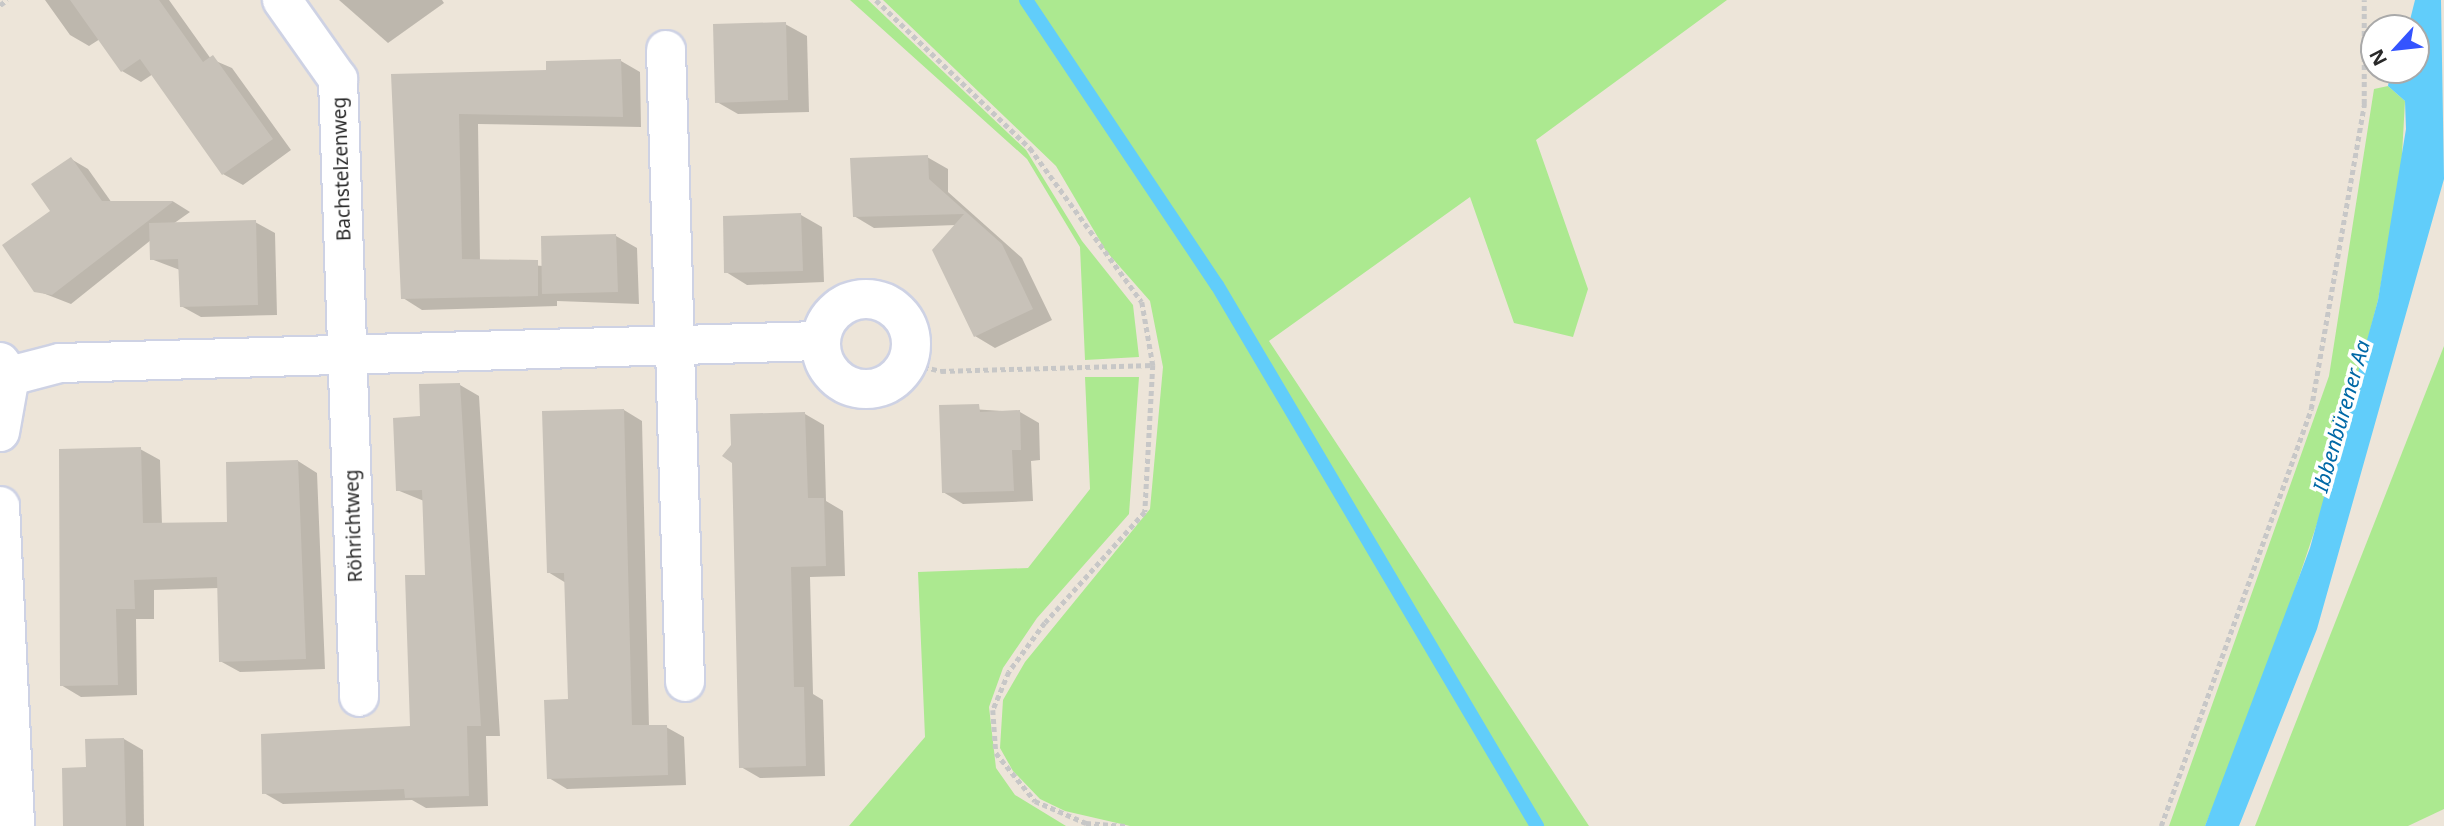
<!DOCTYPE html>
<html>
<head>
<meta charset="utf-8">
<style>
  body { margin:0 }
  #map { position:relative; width:2444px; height:826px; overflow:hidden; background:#ede5d9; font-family:"Noto Sans",sans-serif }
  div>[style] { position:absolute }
  .green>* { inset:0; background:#ace990 }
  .water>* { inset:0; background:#61cdfa }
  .shadow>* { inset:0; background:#0003 }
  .stream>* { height:14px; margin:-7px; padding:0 7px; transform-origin:7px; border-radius:7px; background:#61cdfa }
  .building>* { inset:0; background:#c8c2b9 }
  .path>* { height:4.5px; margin-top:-2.25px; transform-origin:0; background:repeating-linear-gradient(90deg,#c7c7c7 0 5px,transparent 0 8.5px) }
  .roads { filter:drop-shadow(2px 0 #ced2e4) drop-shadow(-2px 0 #ced2e4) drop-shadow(0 2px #ced2e4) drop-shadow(0 -2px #ced2e4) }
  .minor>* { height:38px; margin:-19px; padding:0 19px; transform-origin:19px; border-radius:19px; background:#fff }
  .minor>.ring { margin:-19px; padding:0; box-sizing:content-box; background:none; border:38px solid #fff; border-radius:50% }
  span { translate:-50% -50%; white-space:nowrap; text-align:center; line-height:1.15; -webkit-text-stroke:7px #fff; paint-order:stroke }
  .street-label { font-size:19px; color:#292929 }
  .water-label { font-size:21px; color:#0068a6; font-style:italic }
  .north { position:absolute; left:2360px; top:14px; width:70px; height:70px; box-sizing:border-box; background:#fff; border:2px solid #a9a9a9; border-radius:50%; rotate:243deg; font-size:19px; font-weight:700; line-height:28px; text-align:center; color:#292929 }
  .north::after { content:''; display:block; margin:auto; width:24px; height:32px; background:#3454ff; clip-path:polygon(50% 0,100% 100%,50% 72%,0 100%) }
</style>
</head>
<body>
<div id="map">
  <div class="green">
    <i style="clip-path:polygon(850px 0,868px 0,1026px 150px,1082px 241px,1133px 305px,1139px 357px,1085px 360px,1080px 247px,1027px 159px)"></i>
    <i style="clip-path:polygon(883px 0,1727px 0,1536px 140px,1588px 289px,1573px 337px,1514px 323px,1470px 197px,1269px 341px,1589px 826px,1130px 826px,1065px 811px,1040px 799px,1013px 771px,1000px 748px,1003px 700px,1025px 662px,1150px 509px,1163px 367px,1150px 301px,1106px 251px,1056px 166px)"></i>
    <i style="clip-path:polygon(2388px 86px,2405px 101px,2401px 173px,2378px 300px,2331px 482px,2262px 687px,2205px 826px,2169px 826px,2329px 376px,2374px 89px)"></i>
    <i style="clip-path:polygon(2444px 346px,2444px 809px,2408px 826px,2255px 826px)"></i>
    <i style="clip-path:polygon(1085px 377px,1139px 377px,1129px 514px,1037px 618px,1003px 668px,989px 707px,996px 768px,1015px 795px,1066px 826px,849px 826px,925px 737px,918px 572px,1028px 568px,1090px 489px)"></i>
  </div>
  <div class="water">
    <i style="clip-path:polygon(2415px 0,2441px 0,2444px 179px,2317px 629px,2239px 826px,2205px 826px,2310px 548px,2378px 300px,2406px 129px,2405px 101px,2388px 86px,2391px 70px,2416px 70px,2416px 28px,2408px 28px)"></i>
  </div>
  <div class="shadow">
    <i style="clip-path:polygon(45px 0,169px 0,211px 59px,232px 68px,291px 150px,243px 185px,223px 174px,153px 74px,141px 82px,122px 71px,100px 39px,89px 46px,70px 35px)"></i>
    <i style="clip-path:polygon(339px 0,442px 0,444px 3px,388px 43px)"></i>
    <i style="clip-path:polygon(785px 24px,807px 36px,809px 112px,738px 114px,717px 102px)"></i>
    <i style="clip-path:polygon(621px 61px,640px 72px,641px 127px,478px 124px,480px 261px,543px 266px,616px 236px,637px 248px,639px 304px,557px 301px,557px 306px,422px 310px,403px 298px,393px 76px,548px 72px)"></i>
    <i style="clip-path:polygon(927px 157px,948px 169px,948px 192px,1022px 258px,1052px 320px,995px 348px,975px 336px,956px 225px,874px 228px,854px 216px)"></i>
    <i style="clip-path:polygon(71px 159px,88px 169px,112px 203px,174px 202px,190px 212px,173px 224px,255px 222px,275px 233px,277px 315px,201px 317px,181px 306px,180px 270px,151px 259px,151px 240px,71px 304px,35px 290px)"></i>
    <i style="clip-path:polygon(801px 215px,822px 227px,824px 282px,747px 285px,726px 272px)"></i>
    <i style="clip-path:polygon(460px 385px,479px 396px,500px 736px,486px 736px,488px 806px,426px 808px,412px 800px,283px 804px,264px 793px,412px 727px,427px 576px,424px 501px,397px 490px,421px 418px)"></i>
    <i style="clip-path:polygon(940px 407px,1020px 412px,1039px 423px,1040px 460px,1031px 461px,1033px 501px,963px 504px,943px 492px)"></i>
    <i style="clip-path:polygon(624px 410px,642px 421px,649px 727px,666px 727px,684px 737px,686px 785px,567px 789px,549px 778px,570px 701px,566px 583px,548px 572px)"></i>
    <i style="clip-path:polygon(805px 414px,824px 425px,826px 501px,843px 511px,845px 576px,810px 577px,813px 694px,823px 700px,825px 776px,760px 778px,741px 767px)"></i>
    <i style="clip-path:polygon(140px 449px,160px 460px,162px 525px,229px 523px,298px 461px,317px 473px,325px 669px,240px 672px,220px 661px,219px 588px,154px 590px,154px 619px,136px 619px,137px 695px,81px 697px,61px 685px)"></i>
    <i style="clip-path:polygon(124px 739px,143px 750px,144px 826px,65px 826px,87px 769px)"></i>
  </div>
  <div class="stream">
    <i style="left:1026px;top:0;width:343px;rotate:56.2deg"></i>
    <i style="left:1217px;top:285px;width:629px;rotate:59.4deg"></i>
  </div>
  <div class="building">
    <i style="clip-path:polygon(70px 0,159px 0,203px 62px,213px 55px,273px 139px,222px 175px,140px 59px,121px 72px)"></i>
    <i style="clip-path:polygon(786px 22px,788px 100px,715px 103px,713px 24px)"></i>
    <i style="clip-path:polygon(621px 59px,623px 117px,459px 114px,462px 259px,538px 260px,538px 296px,401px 299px,391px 74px,546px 70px,546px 61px)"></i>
    <i style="clip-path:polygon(928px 155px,929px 179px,1002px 244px,1033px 309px,974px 337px,932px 250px,964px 214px,853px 217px,850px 158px)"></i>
    <i style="clip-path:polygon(71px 157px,102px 201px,174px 201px,52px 295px,34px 292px,2px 245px,50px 211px,31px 184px)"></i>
    <i style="clip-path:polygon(801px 213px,803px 271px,724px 273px,723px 216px)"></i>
    <i style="clip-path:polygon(256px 220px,258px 305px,180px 307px,178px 259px,150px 260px,149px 223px)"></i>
    <i style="clip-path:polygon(616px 234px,618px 292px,542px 294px,541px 236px)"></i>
    <i style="clip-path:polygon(460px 383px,481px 726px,467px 726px,469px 796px,405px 798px,404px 789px,262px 794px,261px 734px,410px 726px,405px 575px,425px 575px,422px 490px,396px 491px,393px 418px,420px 416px,419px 384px)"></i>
    <i style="clip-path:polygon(979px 404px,980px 412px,1020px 410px,1021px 450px,1012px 450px,1014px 491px,942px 493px,939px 405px)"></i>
    <i style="clip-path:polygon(624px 409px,632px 725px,667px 725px,668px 775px,547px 779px,544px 700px,568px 699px,564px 573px,547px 573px,542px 411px)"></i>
    <i style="clip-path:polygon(805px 412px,808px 498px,824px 498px,826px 566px,791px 567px,794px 687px,804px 687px,806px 766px,739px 768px,732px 463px,722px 456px,731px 445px,730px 414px)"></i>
    <i style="clip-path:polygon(141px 447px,143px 523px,227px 522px,226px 462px,298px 460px,306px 659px,219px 662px,217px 577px,134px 580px,135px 609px,116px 609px,118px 685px,60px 686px,59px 449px)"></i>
    <i style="clip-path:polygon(124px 738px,126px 826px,63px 826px,62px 768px,86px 767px,85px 739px)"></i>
  </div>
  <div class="path">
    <i style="left:876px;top:0;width:214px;rotate:43.9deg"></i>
    <i style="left:1030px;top:148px;width:190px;rotate:54deg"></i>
    <i style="left:1142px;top:302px;width:64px;rotate:80.1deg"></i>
    <i style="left:1153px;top:365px;width:147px;rotate:93.1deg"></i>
    <i style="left:1145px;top:512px;width:149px;rotate:132deg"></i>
    <i style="left:1045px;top:623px;width:61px;rotate:126.3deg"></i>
    <i style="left:1009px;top:672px;width:41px;rotate:112.8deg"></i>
    <i style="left:993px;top:710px;width:43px;rotate:86deg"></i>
    <i style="left:996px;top:753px;width:62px;rotate:50.9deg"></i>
    <i style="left:1035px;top:801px;width:56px;rotate:23.3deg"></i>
    <i style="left:1086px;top:823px;width:40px;rotate:4.3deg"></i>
    <i style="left:0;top:5px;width:9px;rotate:-36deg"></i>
    <i style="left:907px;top:363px;width:35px;rotate:13deg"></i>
    <i style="left:941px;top:371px;width:212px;rotate:-1.6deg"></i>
    <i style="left:2161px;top:826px;width:443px;rotate:-70.2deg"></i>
    <i style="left:2311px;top:409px;width:310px;rotate:-80.1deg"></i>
    <i style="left:2364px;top:104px;width:104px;rotate:-90deg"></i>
  </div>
  <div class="roads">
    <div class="minor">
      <i style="left:282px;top:0;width:97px;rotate:54.7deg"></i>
      <i style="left:338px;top:79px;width:618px;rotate:88.05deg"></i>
      <i style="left:666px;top:50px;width:632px;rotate:88.28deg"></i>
      <i class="ring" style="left:821px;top:299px;width:52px;height:52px"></i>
      <i style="left:0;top:362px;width:17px;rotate:54deg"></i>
      <i style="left:10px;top:376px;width:57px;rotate:100.1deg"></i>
      <i style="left:10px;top:376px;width:52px;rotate:-14.6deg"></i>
      <i style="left:60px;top:363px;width:761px;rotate:-1.66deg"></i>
      <i style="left:0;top:506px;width:320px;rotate:87.3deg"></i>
    </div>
  </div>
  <div class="street-label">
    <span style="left:342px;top:169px;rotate:-92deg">Bachstelzenweg</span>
    <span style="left:354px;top:526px;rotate:-92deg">Röhrichtweg</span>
  </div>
  <div class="water-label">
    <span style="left:2341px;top:416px;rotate:-74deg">Ibbenbürener Aa</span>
  </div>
  <div class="north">N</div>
</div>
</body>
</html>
